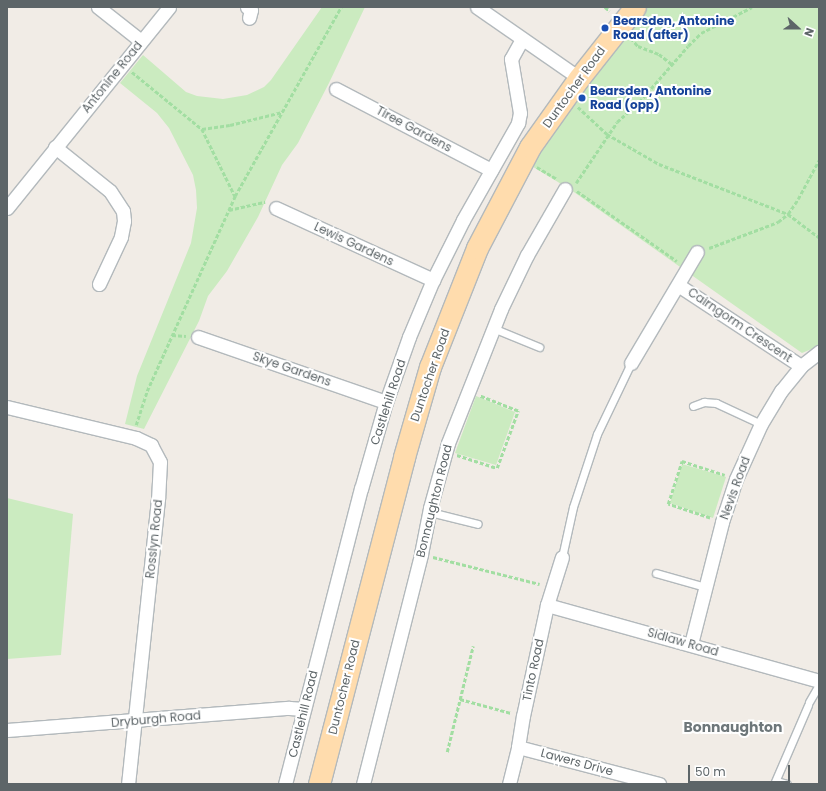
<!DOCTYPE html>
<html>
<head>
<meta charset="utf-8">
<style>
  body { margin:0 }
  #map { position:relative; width:826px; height:791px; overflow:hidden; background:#f1ece6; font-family:Poppins,sans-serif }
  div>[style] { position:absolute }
  .green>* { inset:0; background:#cbebc0 }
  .path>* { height:2.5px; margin-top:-1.25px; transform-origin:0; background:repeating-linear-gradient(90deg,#a2dea2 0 4px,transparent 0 6px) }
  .roads { filter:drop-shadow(1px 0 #b3b9bc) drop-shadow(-1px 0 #b3b9bc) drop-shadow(0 1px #b3b9bc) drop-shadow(0 -1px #b3b9bc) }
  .service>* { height:7px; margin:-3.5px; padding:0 3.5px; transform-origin:3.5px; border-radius:3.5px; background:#fff }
  .minor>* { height:13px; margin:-6.5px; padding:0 6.5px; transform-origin:6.5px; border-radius:6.5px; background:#fff }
  .primary>* { height:21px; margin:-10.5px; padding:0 10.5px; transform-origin:10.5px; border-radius:10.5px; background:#ffdcad }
  .dots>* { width:11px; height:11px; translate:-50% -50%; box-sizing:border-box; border:2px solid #fff; border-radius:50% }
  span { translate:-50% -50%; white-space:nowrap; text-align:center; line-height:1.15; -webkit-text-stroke:4px #fff; paint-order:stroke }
  .transit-label { font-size:12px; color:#164399; font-weight:700 }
  .left { translate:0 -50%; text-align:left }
  .street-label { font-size:12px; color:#5d6568 }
  .quarter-label { font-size:14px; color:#6e777a; font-weight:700 }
  .frame { position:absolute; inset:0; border:8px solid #5d6568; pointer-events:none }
  .north { position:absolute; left:778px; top:8px; width:40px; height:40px; -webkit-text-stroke:3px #fff; paint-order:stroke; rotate:111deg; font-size:11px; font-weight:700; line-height:16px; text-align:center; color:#5d6568 }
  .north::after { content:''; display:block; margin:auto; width:14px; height:18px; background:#5d6568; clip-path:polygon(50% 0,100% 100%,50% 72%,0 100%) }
  .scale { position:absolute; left:688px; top:765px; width:102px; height:18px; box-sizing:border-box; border:2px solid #5d6568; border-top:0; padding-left:5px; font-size:12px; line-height:14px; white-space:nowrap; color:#5d6568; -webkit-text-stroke:3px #fff; paint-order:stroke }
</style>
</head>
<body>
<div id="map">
  <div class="green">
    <i style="clip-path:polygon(322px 7px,365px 7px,329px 83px,298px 143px,282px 165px,258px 217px,227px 271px,208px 296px,199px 321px,144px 429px,125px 424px,137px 376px,191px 243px,197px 208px,196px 190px,193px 175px,169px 128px,157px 113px,120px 83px,143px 55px,186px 92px,197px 96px,223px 99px,247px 95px,264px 87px,271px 80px)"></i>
    <i style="clip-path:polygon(646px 7px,819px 7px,819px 346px,802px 353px,571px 190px,530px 165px)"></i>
    <i style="clip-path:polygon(476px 396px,515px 412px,496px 465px,455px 453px)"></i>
    <i style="clip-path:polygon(682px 464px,726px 477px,713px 518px,670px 503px)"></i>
    <i style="clip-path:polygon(7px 498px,73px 514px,61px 655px,7px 659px)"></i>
  </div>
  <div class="path">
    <i style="left:605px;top:7px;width:6px;rotate:39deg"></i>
    <i style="left:631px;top:38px;width:11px;rotate:49deg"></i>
    <i style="left:638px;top:46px;width:22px;rotate:21deg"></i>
    <i style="left:659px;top:54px;width:16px;rotate:38deg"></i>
    <i style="left:132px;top:72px;width:90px;rotate:39.2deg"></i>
    <i style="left:202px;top:129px;width:75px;rotate:63.8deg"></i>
    <i style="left:578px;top:107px;width:40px;rotate:43deg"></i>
    <i style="left:607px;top:134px;width:60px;rotate:30deg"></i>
    <i style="left:659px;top:164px;width:138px;rotate:21.2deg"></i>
    <i style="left:788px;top:214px;width:39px;rotate:37deg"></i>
    <i style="left:202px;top:129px;width:28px;rotate:-8deg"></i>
    <i style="left:230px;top:125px;width:54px;rotate:-14deg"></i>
    <i style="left:537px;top:167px;width:23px;rotate:31deg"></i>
    <i style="left:576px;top:183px;width:73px;rotate:-56.1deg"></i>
    <i style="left:617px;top:122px;width:30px;rotate:-42deg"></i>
    <i style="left:639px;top:102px;width:74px;rotate:-48.8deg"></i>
    <i style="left:688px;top:46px;width:18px;rotate:-45deg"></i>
    <i style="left:701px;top:33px;width:57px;rotate:-27deg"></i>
    <i style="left:577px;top:191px;width:122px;rotate:35deg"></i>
    <i style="left:229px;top:210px;width:37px;rotate:-13deg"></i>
    <i style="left:709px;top:248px;width:74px;rotate:-20.6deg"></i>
    <i style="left:778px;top:222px;width:13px;rotate:-39deg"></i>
    <i style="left:788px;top:214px;width:18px;rotate:-56deg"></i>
    <i style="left:798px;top:199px;width:44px;rotate:-61.7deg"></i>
    <i style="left:172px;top:335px;width:14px;rotate:4deg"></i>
    <i style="left:136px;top:425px;width:36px;rotate:-72deg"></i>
    <i style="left:147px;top:391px;width:214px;rotate:-65.7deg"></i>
    <i style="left:235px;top:196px;width:217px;rotate:-60.7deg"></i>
    <i style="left:457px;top:455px;width:42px;rotate:18deg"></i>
    <i style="left:497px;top:468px;width:61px;rotate:-69.8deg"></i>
    <i style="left:518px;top:411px;width:41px;rotate:-158.5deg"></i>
    <i style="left:710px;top:518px;width:44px;rotate:-161.6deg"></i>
    <i style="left:668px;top:504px;width:45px;rotate:-72deg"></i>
    <i style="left:682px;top:461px;width:45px;rotate:18deg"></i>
    <i style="left:433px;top:557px;width:110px;rotate:14.2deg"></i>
    <i style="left:460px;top:699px;width:53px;rotate:15.4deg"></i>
    <i style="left:447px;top:752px;width:109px;rotate:-76.2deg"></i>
  </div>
  <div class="roads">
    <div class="service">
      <i style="left:493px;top:328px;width:50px;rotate:22.4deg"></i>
      <i style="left:693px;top:406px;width:12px;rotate:-20deg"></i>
      <i style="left:704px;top:402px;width:12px;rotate:5deg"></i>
      <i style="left:716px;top:403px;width:50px;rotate:25deg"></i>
      <i style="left:430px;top:512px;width:49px;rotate:14deg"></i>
      <i style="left:562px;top:557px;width:51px;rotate:-77.6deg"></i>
      <i style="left:573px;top:507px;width:77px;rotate:-71.8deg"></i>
      <i style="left:597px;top:434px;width:79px;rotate:-64.4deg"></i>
      <i style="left:656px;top:573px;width:51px;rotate:15.9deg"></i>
      <i style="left:809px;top:702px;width:20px;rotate:-60deg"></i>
      <i style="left:776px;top:781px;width:11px;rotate:15deg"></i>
      <i style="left:774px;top:784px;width:86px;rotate:-66.7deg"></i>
    </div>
    <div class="minor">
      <i style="left:98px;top:7px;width:55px;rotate:38.3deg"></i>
      <i style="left:247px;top:7px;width:5px;rotate:37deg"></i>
      <i style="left:251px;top:10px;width:8px;rotate:104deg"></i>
      <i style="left:477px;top:7px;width:124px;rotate:34.8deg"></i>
      <i style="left:336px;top:89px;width:175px;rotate:27.6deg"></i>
      <i style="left:55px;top:147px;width:70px;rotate:38.7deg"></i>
      <i style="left:110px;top:191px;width:24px;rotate:57deg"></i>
      <i style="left:123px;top:211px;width:10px;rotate:84deg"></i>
      <i style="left:124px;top:221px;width:16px;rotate:101deg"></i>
      <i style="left:121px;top:237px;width:52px;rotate:115.1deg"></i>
      <i style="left:7px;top:208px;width:258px;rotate:-51.1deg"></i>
      <i style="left:276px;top:208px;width:173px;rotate:24.6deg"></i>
      <i style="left:678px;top:285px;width:147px;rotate:33.4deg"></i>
      <i style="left:198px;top:337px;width:199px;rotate:19.1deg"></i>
      <i style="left:631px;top:363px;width:129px;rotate:-59.3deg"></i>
      <i style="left:7px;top:407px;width:133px;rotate:13.5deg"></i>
      <i style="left:136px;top:438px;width:17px;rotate:25deg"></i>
      <i style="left:151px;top:445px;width:19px;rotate:62deg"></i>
      <i style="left:160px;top:462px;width:37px;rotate:93deg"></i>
      <i style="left:158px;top:499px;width:287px;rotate:96deg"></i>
      <i style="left:547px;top:605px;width:282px;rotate:15.6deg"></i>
      <i style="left:691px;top:644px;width:126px;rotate:-75.7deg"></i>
      <i style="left:722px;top:522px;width:45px;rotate:-72deg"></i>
      <i style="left:736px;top:479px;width:60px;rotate:-65.6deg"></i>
      <i style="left:761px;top:424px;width:39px;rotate:-59deg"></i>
      <i style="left:781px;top:391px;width:32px;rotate:-51deg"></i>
      <i style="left:801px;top:366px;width:23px;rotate:-38deg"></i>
      <i style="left:7px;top:730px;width:283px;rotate:-4.5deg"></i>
      <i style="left:289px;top:708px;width:15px;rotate:4deg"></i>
      <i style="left:518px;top:747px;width:146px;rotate:14.7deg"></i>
      <i style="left:285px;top:784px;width:305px;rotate:-75.6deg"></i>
      <i style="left:361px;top:489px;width:91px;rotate:-74deg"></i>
      <i style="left:386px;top:402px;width:69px;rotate:-70.5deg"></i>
      <i style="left:409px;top:337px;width:62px;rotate:-67.2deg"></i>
      <i style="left:433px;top:280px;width:67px;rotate:-63.4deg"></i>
      <i style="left:463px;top:220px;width:112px;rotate:-60.4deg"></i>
      <i style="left:518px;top:123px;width:10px;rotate:-79deg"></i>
      <i style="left:520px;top:113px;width:55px;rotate:-99.5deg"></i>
      <i style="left:511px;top:59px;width:23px;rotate:-61deg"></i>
      <i style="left:363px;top:784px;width:237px;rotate:-75.8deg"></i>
      <i style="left:421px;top:554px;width:47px;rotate:-78.9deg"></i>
      <i style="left:430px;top:508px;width:67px;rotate:-74.5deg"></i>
      <i style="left:448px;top:443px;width:144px;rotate:-68.4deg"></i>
      <i style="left:501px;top:309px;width:60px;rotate:-64.3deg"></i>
      <i style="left:527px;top:255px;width:76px;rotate:-60.1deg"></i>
      <i style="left:509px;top:784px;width:38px;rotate:-76deg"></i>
      <i style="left:518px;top:747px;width:31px;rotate:-81deg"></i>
      <i style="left:523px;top:716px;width:114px;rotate:-77.8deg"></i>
      <i style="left:547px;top:605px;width:50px;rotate:-72.6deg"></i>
    </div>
    <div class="primary">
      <i style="left:319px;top:784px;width:338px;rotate:-75.4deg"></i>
      <i style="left:404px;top:457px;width:94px;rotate:-73.9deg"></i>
      <i style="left:430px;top:367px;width:128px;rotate:-68.4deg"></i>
      <i style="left:477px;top:248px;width:114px;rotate:-62.3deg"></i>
      <i style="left:530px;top:147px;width:85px;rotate:-54.6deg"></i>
      <i style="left:579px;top:78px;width:90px;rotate:-51.7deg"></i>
    </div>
  </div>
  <div class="dots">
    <i style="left:605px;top:28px;background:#1a4fb4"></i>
    <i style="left:582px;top:98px;background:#1a4fb4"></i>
  </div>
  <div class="transit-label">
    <span class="left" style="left:613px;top:28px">Bearsden, Antonine<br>Road (after)</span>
    <span class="left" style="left:590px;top:98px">Bearsden, Antonine<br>Road (opp)</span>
  </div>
  <div class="street-label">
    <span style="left:112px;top:77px;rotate:-51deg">Antonine Road</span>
    <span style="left:574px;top:87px;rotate:-54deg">Duntocher Road</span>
    <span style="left:414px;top:129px;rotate:28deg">Tiree Gardens</span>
    <span style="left:354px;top:244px;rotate:25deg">Lewis Gardens</span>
    <span style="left:740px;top:325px;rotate:34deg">Cairngorm Crescent</span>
    <span style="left:292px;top:369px;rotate:19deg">Skye Gardens</span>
    <span style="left:430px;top:375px;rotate:-71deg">Duntocher Road</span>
    <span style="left:388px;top:402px;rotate:-72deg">Castlehill Road</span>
    <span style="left:735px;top:488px;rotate:-70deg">Nevis Road</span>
    <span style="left:434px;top:501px;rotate:-76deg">Bonnaughton Road</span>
    <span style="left:154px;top:539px;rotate:-84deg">Rosslyn Road</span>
    <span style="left:683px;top:642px;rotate:16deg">Sidlaw Road</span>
    <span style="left:533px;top:670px;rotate:-78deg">Tinto Road</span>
    <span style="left:344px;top:687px;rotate:-76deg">Duntocher Road</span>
    <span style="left:303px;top:714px;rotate:-76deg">Castlehill Road</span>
    <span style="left:156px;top:719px;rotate:-5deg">Dryburgh Road</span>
    <span style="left:577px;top:762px;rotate:15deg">Lawers Drive</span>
  </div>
  <div class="quarter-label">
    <span style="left:733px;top:727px">Bonnaughton</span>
  </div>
  <div class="frame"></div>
  <div class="north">N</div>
  <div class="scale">50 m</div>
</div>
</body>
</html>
